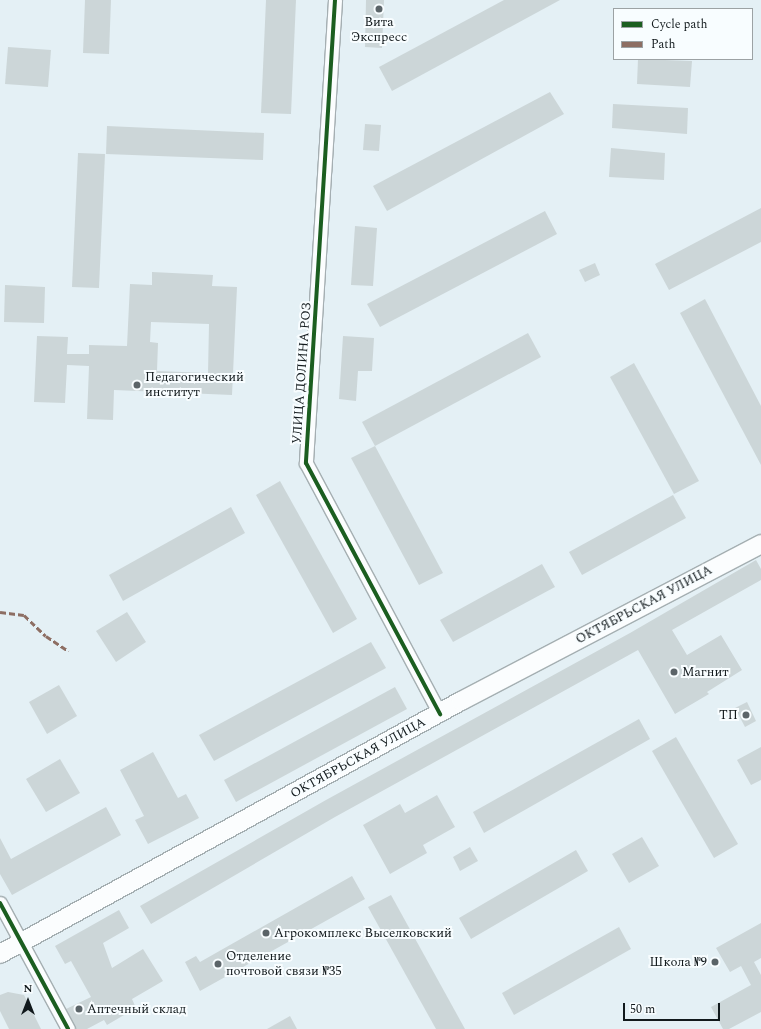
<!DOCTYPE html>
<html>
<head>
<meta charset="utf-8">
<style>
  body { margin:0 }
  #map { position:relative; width:761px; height:1029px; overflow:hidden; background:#e4f0f5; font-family:Spectral,serif }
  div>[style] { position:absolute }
  .building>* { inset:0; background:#ccd6d8 }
  .roads { filter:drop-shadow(1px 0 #a5afb2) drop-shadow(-1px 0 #a5afb2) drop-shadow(0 1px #a5afb2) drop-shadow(0 -1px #a5afb2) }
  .minor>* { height:13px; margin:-6.5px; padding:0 6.5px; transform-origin:6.5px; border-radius:6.5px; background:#fbfdfe }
  .secondary>* { height:18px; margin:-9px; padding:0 9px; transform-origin:9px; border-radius:9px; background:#fbfdfe }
  .quiet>* { height:3px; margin-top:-1.5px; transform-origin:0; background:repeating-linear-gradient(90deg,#8d6e63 0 6px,transparent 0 9px) }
  .cycleway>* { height:4px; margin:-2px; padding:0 2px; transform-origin:2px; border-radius:2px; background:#1b5e20 }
  .dots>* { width:11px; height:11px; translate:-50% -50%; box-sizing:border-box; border:2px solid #f8fdff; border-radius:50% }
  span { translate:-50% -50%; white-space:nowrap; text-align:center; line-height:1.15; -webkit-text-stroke:4px #f8fdff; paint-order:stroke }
  .poi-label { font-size:13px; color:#11191c }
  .left { translate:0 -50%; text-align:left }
  .right { translate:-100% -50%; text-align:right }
  .street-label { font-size:13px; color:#11191c }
  .legend { position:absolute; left:613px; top:8px; width:140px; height:52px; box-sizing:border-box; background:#f8fdff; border:1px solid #9ca2a4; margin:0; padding:5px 7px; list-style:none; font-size:12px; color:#11191c }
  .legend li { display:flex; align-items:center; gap:8px; height:20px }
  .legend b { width:20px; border:1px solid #9ca2a4 }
  .north { position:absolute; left:8px; top:981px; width:40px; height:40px; -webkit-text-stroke:3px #f8fdff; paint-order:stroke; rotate:0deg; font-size:11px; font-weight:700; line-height:16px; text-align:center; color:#11191c }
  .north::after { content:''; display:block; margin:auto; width:14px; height:18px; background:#11191c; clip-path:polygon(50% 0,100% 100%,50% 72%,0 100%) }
  .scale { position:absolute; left:623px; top:1003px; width:97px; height:18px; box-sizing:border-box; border:2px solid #11191c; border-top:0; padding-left:5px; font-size:12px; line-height:14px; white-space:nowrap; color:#11191c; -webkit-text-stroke:3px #f8fdff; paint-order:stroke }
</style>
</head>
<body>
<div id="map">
  <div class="building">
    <i style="clip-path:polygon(85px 0,111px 0,109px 54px,83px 53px)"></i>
    <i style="clip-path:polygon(266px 0,296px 0,291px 114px,261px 113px)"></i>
    <i style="clip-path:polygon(366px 0,384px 0,382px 48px,365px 47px)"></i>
    <i style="clip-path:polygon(504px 0,560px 0,392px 91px,379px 67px)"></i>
    <i style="clip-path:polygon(8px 47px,51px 50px,48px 87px,5px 84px)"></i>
    <i style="clip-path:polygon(638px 59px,692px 61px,690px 87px,637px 84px)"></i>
    <i style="clip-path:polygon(550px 92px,564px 114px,387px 211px,373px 186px)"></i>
    <i style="clip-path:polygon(613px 104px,688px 108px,687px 134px,612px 128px)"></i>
    <i style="clip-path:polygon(365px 124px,381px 125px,379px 151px,363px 150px)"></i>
    <i style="clip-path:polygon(107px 126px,264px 133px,263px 160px,106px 154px)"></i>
    <i style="clip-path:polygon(611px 148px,665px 153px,664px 180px,609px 177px)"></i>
    <i style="clip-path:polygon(78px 153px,105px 154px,99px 288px,72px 287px)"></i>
    <i style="clip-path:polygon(761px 208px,761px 242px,669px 290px,655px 264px)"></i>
    <i style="clip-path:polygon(545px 211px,557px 234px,380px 327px,367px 304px)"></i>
    <i style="clip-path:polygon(355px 226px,377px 228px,373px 286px,351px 285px)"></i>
    <i style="clip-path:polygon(595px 263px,600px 275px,585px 282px,579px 270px)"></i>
    <i style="clip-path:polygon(evenodd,152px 272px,213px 275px,212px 286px,237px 287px,232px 395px,114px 390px,113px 420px,87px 419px,89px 366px,67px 365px,65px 403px,34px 402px,37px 336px,68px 337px,67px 354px,89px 354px,89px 345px,127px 346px,130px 284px,152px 285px,152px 272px,151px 322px,209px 324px,208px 373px,157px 371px,158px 343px,150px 342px,151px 322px)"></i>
    <i style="clip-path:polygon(5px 285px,45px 287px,44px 323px,4px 322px)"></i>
    <i style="clip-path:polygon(705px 299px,761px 406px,761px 465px,680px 313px)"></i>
    <i style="clip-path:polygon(528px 333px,541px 357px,375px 446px,362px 422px)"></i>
    <i style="clip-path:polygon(343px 336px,374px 338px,372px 371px,358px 371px,356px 401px,339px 399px)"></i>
    <i style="clip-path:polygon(634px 363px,699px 481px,674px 494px,610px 377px)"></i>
    <i style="clip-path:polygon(375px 446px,443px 573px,419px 585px,351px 458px)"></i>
    <i style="clip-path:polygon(280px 481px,357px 619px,333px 633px,256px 495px)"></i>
    <i style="clip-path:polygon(673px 495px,686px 518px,582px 575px,569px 552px)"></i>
    <i style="clip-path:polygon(231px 507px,245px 533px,123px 601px,109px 575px)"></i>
    <i style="clip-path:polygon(756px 560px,761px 569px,761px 580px,672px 630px,687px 655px,721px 635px,742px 670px,707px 692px,709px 694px,675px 714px,638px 650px,335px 817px,151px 924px,140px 906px,326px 800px,630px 633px)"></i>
    <i style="clip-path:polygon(542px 564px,555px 587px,453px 642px,440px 620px)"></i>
    <i style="clip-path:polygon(127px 612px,146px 642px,116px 662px,96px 631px)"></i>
    <i style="clip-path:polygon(371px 642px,386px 668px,214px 761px,199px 735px)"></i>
    <i style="clip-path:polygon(59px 685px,77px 716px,47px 734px,29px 702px)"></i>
    <i style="clip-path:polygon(395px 687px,407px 709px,236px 802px,224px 780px)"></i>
    <i style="clip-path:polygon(747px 702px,756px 721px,745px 727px,735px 708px)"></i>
    <i style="clip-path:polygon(639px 719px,650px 739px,484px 833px,473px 812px)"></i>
    <i style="clip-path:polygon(676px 737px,738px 844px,714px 858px,652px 751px)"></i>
    <i style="clip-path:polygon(761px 747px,761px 780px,751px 785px,737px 760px)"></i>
    <i style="clip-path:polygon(153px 752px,178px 798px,186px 794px,199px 818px,148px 844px,135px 820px,144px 816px,120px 770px)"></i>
    <i style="clip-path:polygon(60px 759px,80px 793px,46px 812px,26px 779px)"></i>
    <i style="clip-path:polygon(437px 795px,455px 827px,423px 845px,427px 853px,390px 874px,363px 825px,400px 804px,405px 813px)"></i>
    <i style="clip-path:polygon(106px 807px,121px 835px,12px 895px,0 874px,0 838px,11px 859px)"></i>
    <i style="clip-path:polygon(642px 837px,659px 866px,629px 883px,612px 854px)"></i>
    <i style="clip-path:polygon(470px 847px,478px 861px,460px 871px,453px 857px)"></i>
    <i style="clip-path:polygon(576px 850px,588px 871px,471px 939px,459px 918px)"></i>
    <i style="clip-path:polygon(352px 876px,365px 899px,200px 991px,185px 962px,196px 956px,200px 962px)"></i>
    <i style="clip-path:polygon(391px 895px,465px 1029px,436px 1029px,368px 907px)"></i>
    <i style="clip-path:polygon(119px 910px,129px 928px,103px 943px,112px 968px,143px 949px,163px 981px,132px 999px,136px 1008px,107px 1025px,104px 1020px,87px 1029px,76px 1029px,66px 1009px,91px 997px,71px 961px,65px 964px,55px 946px)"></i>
    <i style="clip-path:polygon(761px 923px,761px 958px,754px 962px,761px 975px,761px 1012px,729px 1029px,723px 1029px,711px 1007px,751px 985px,741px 966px,730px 972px,716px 948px)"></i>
    <i style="clip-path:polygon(619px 927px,631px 949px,514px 1015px,502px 993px)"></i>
    <i style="clip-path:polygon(8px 992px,24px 995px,41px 1029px,9px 1029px,0 1011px,0 995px)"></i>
    <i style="clip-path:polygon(290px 1016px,297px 1029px,267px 1029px)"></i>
  </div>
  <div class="roads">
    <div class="minor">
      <i style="left:335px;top:0;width:464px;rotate:93.6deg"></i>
      <i style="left:306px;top:463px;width:285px;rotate:61.9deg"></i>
      <i style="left:0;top:903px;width:143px;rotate:61.6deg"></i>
    </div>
    <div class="secondary">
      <i style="left:0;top:954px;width:526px;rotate:-28.76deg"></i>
      <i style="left:461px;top:701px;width:339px;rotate:-27.6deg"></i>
    </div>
  </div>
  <div class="quiet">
    <i style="left:0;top:612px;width:24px;rotate:7deg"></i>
    <i style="left:24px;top:615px;width:30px;rotate:44deg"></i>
    <i style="left:46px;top:636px;width:27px;rotate:34deg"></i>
  </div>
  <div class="cycleway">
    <i style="left:335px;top:0;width:464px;rotate:93.6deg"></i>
    <i style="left:306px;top:463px;width:285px;rotate:61.9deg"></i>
    <i style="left:0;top:903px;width:143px;rotate:61.6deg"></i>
  </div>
  <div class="dots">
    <i style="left:379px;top:9px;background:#5b6468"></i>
    <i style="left:137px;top:385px;background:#5b6468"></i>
    <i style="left:674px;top:672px;background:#5b6468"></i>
    <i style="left:746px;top:715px;background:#5b6468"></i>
    <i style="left:266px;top:933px;background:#5b6468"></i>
    <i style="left:715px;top:962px;background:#5b6468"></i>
    <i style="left:218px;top:964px;background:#5b6468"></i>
    <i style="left:79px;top:1009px;background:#5b6468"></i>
  </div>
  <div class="poi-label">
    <span style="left:379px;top:30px">Вита<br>Экспресс</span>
    <span class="left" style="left:145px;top:385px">Педагогический<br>институт</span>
    <span class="left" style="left:682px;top:672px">Магнит</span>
    <span class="right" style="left:738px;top:715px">ТП</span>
    <span class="left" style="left:274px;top:933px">Агрокомплекс Выселковский</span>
    <span class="left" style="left:226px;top:964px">Отделение<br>почтовой связи №35</span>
    <span class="right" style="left:707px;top:962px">Школа №9</span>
    <span class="left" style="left:87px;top:1009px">Аптечный склад</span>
  </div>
  <div class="street-label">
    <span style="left:302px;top:373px;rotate:-86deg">УЛИЦА ДОЛИНА РОЗ</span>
    <span style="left:644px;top:605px;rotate:-28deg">ОКТЯБРЬСКАЯ УЛИЦА</span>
    <span style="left:358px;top:758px;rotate:-29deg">ОКТЯБРЬСКАЯ УЛИЦА</span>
  </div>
  <ul class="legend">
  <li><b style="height:5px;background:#1b5e20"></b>Cycle path</li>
  <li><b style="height:5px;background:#8d6e63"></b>Path</li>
  </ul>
  <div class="north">N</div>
  <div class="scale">50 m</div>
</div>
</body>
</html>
